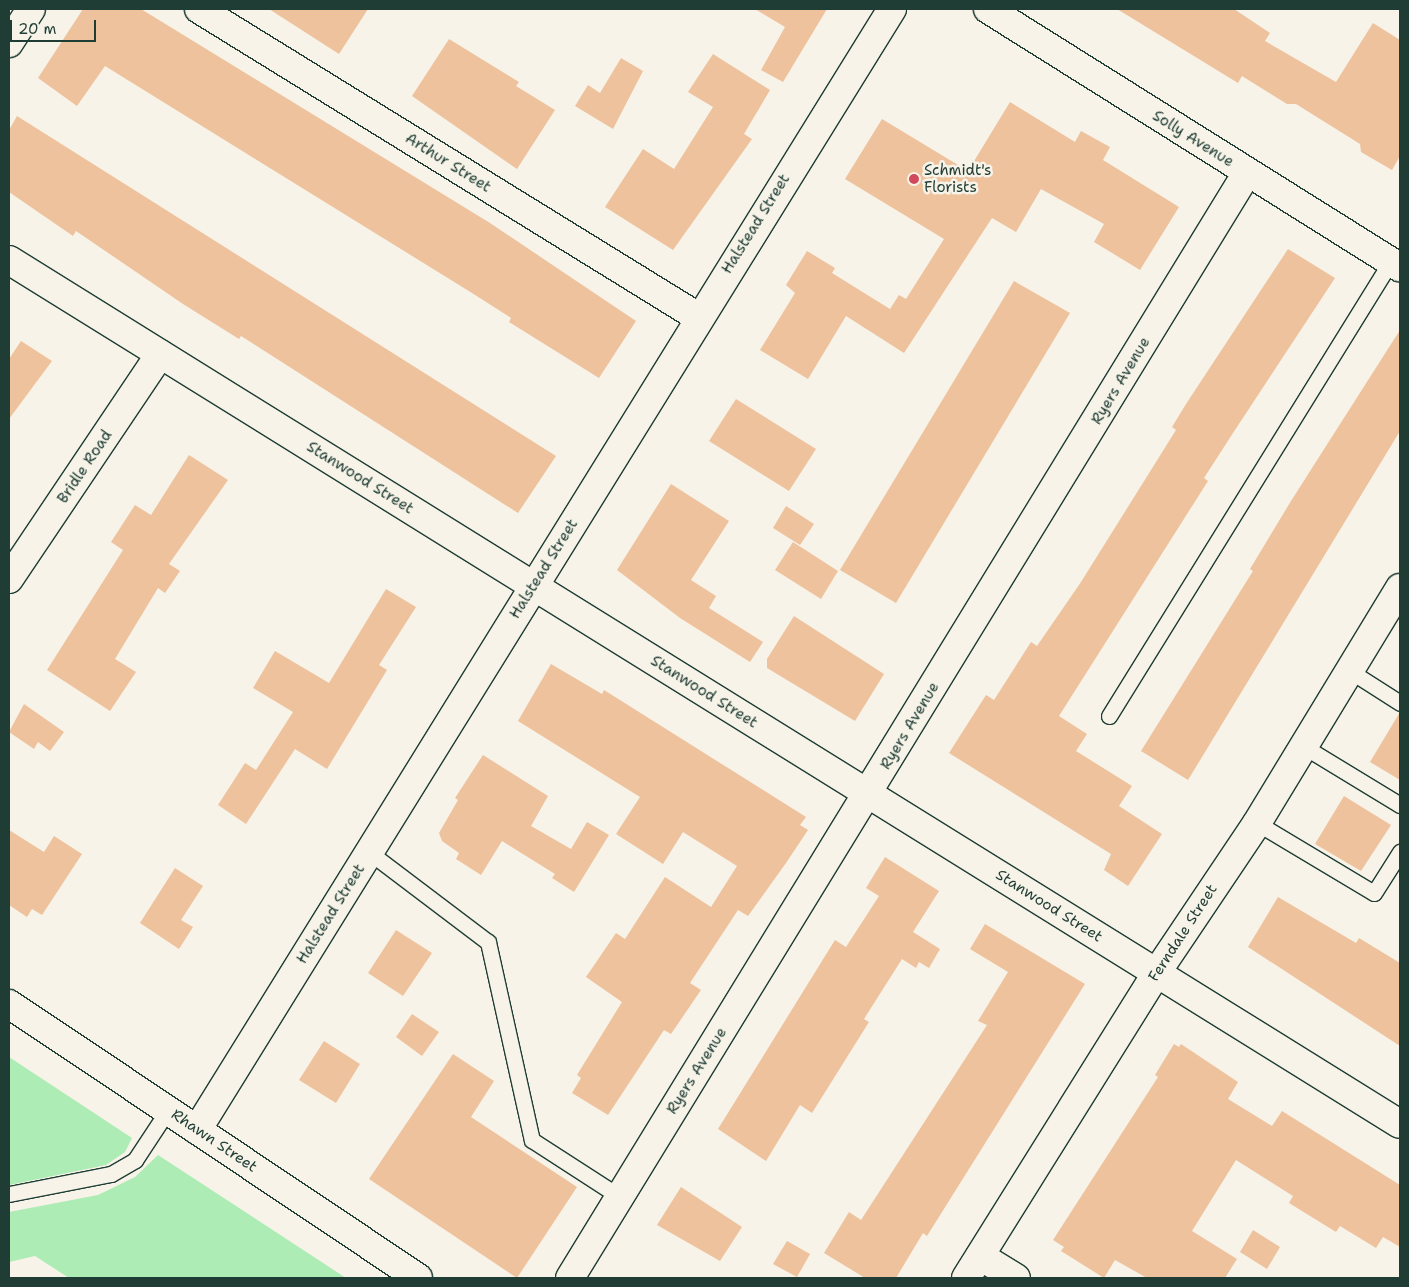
<!DOCTYPE html>
<html>
<head>
<meta charset="utf-8">
<style>
  body { margin:0 }
  #map { position:relative; width:1409px; height:1287px; overflow:hidden; background:#f7f3e8; font-family:"Shantell Sans",sans-serif }
  div>[style] { position:absolute }
  .green>* { inset:0; background:#adecb4 }
  .building>* { inset:0; background:#eec29d }
  .roads { filter:drop-shadow(1px 0 #1f3d34) drop-shadow(-1px 0 #1f3d34) drop-shadow(0 1px #1f3d34) drop-shadow(0 -1px #1f3d34) }
  .service>* { height:15px; margin:-7.5px; padding:0 7.5px; transform-origin:7.5px; border-radius:7.5px; background:#f7f3e8 }
  .minor>* { height:28px; margin:-14px; padding:0 14px; transform-origin:14px; border-radius:14px; background:#f7f3e8 }
  .secondary>* { height:28px; margin:-14px; padding:0 14px; transform-origin:14px; border-radius:14px; background:#f7f3e8 }
  .dots>* { width:14px; height:14px; translate:-50% -50%; box-sizing:border-box; border:2px solid #f7f3e8; border-radius:50% }
  span { translate:-50% -50%; white-space:nowrap; text-align:center; line-height:1.15; -webkit-text-stroke:5px #f7f3e8; paint-order:stroke }
  .street-label { font-size:15px; color:#1f3d34 }
  .poi-label { font-size:15px; color:#1f3d34 }
  .left { translate:0 -50%; text-align:left }
  .frame { position:absolute; inset:0; border:10px solid #1f3d34; pointer-events:none }
  .scale { position:absolute; left:10px; top:20px; width:86px; height:22px; box-sizing:border-box; border:2px solid #1f3d34; border-top:0; padding-left:6px; font-size:15px; line-height:18px; white-space:nowrap; color:#1f3d34; -webkit-text-stroke:4px #f7f3e8; paint-order:stroke }
</style>
</head>
<body>
<div id="map">
  <div class="green">
    <i style="clip-path:polygon(9px 1057px,132px 1138px,125px 1152px,106px 1165px,9px 1185px)"></i>
    <i style="clip-path:polygon(158px 1155px,346px 1278px,69px 1278px,35px 1256px,9px 1262px,9px 1212px,98px 1195px,135px 1177px)"></i>
  </div>
  <div class="building">
    <i style="clip-path:polygon(83px 9px,141px 9px,490px 223px,636px 321px,599px 378px,509px 322px,511px 318px,472px 293px,105px 66px,77px 106px,38px 78px)"></i>
    <i style="clip-path:polygon(269px 9px,368px 9px,339px 54px)"></i>
    <i style="clip-path:polygon(755px 9px,827px 9px,783px 82px,761px 70px,785px 27px)"></i>
    <i style="clip-path:polygon(1117px 9px,1234px 9px,1270px 33px,1265px 41px,1336px 82px,1373px 23px,1400px 40px,1400px 156px,1392px 170px,1361px 152px,1360px 144px,1296px 104px,1287px 104px,1242px 76px,1238px 83px)"></i>
    <i style="clip-path:polygon(449px 39px,519px 82px,516px 86px,555px 110px,517px 169px,412px 96px)"></i>
    <i style="clip-path:polygon(713px 54px,770px 90px,744px 134px,752px 139px,673px 250px,605px 207px,643px 149px,674px 169px,713px 107px,688px 92px)"></i>
    <i style="clip-path:polygon(621px 58px,643px 71px,613px 129px,575px 106px,588px 85px,600px 93px)"></i>
    <i style="clip-path:polygon(1010px 102px,1075px 142px,1081px 131px,1110px 147px,1103px 160px,1179px 207px,1140px 270px,1094px 242px,1104px 224px,1041px 189px,1016px 232px,992px 218px,904px 353px,846px 316px,808px 379px,760px 350px,795px 293px,786px 285px,807px 251px,835px 268px,832px 273px,890px 309px,899px 295px,906px 299px,944px 239px,845px 179px,882px 119px,968px 171px)"></i>
    <i style="clip-path:polygon(17px 116px,556px 456px,518px 513px,241px 336px,239px 339px,183px 304px,76px 231px,73px 236px,9px 192px,9px 130px)"></i>
    <i style="clip-path:polygon(1288px 249px,1335px 278px,1233px 433px,1204px 478px,1208px 481px,1059px 716px,1087px 734px,1076px 751px,1132px 786px,1119px 806px,1162px 834px,1128px 886px,1104px 870px,1111px 854px,949px 753px,986px 695px,994px 700px,1031px 642px,1037px 646px,1081px 582px,1176px 430px,1172px 427px,1186px 404px)"></i>
    <i style="clip-path:polygon(1014px 281px,1070px 313px,896px 603px,840px 570px)"></i>
    <i style="clip-path:polygon(1400px 330px,1400px 431px,1188px 780px,1141px 751px,1253px 571px,1250px 569px,1291px 501px)"></i>
    <i style="clip-path:polygon(21px 341px,52px 361px,9px 419px,9px 359px)"></i>
    <i style="clip-path:polygon(736px 399px,816px 449px,789px 491px,709px 441px)"></i>
    <i style="clip-path:polygon(189px 455px,228px 480px,169px 564px,180px 571px,165px 593px,158px 588px,115px 659px,136px 672px,110px 711px,47px 670px,123px 550px,111px 542px,135px 505px,151px 515px)"></i>
    <i style="clip-path:polygon(671px 484px,729px 521px,691px 580px,716px 596px,709px 608px,763px 642px,750px 662px,680px 618px,617px 570px)"></i>
    <i style="clip-path:polygon(786px 506px,814px 524px,800px 545px,773px 528px)"></i>
    <i style="clip-path:polygon(793px 542px,838px 571px,821px 599px,775px 570px)"></i>
    <i style="clip-path:polygon(386px 589px,416px 607px,379px 665px,387px 670px,327px 769px,295px 749px,246px 824px,218px 805px,245px 763px,256px 770px,293px 712px,253px 688px,275px 651px,329px 683px)"></i>
    <i style="clip-path:polygon(794px 616px,884px 674px,855px 721px,767px 668px,767px 659px)"></i>
    <i style="clip-path:polygon(551px 664px,602px 694px,604px 690px,806px 817px,800px 825px,808px 830px,786px 863px,748px 916px,738px 910px,690px 983px,701px 990px,671px 1034px,664px 1030px,608px 1115px,572px 1093px,581px 1078px,577px 1075px,622px 1002px,586px 977px,616px 933px,625px 939px,665px 877px,711px 907px,737px 866px,683px 832px,663px 864px,616px 834px,640px 797px,518px 721px)"></i>
    <i style="clip-path:polygon(24px 704px,64px 732px,50px 751px,38px 742px,34px 749px,9px 732px)"></i>
    <i style="clip-path:polygon(1400px 712px,1400px 780px,1370px 762px)"></i>
    <i style="clip-path:polygon(483px 755px,548px 796px,531px 826px,571px 849px,587px 822px,609px 835px,574px 892px,552px 878px,555px 874px,502px 841px,481px 875px,456px 859px,459px 853px,442px 841px,439px 833px,458px 800px,455px 798px)"></i>
    <i style="clip-path:polygon(1344px 796px,1391px 825px,1361px 871px,1315px 844px)"></i>
    <i style="clip-path:polygon(9px 830px,44px 852px,54px 836px,82px 854px,42px 915px,32px 909px,27px 917px,9px 905px)"></i>
    <i style="clip-path:polygon(885px 857px,939px 891px,913px 932px,940px 949px,929px 968px,919px 962px,916px 968px,902px 959px,864px 1019px,869px 1022px,812px 1113px,800px 1105px,766px 1161px,718px 1129px,835px 940px,846px 947px,879px 896px,866px 888px)"></i>
    <i style="clip-path:polygon(175px 868px,203px 886px,181px 920px,193px 927px,179px 949px,140px 923px)"></i>
    <i style="clip-path:polygon(1278px 897px,1356px 943px,1359px 938px,1400px 963px,1400px 1046px,1248px 947px)"></i>
    <i style="clip-path:polygon(985px 924px,1085px 984px,927px 1236px,923px 1233px,896px 1278px,865px 1278px,824px 1253px,849px 1212px,861px 1220px,987px 1025px,978px 1021px,1008px 972px,970px 949px)"></i>
    <i style="clip-path:polygon(396px 930px,432px 953px,403px 996px,368px 973px)"></i>
    <i style="clip-path:polygon(412px 1014px,439px 1032px,422px 1056px,396px 1037px)"></i>
    <i style="clip-path:polygon(324px 1041px,360px 1064px,336px 1103px,299px 1080px)"></i>
    <i style="clip-path:polygon(1174px 1044px,1179px 1047px,1181px 1044px,1238px 1082px,1228px 1099px,1272px 1126px,1282px 1111px,1400px 1185px,1400px 1247px,1383px 1237px,1376px 1248px,1340px 1226px,1336px 1232px,1289px 1203px,1293px 1196px,1236px 1160px,1192px 1231px,1237px 1259px,1225px 1278px,1147px 1278px,1115px 1260px,1104px 1278px,1061px 1251px,1064px 1247px,1053px 1240px,1158px 1077px,1155px 1075px)"></i>
    <i style="clip-path:polygon(453px 1054px,494px 1081px,471px 1117px,577px 1187px,517px 1278px,369px 1179px)"></i>
    <i style="clip-path:polygon(681px 1187px,742px 1227px,720px 1261px,657px 1225px)"></i>
    <i style="clip-path:polygon(1253px 1230px,1280px 1247px,1267px 1269px,1240px 1252px)"></i>
    <i style="clip-path:polygon(787px 1241px,810px 1254px,797px 1277px,773px 1264px)"></i>
  </div>
  <div class="roads">
    <div class="service">
      <i style="left:1350px;top:671px;width:59px;rotate:32.6deg"></i>
      <i style="left:1109px;top:716px;width:535px;rotate:-58.21deg"></i>
      <i style="left:1303px;top:746px;width:114px;rotate:31.3deg"></i>
      <i style="left:1257px;top:823px;width:136px;rotate:30.9deg"></i>
      <i style="left:1374px;top:893px;width:49px;rotate:-57.6deg"></i>
      <i style="left:369px;top:852px;width:149px;rotate:37.1deg"></i>
      <i style="left:488px;top:942px;width:203px;rotate:77.5deg"></i>
      <i style="left:532px;top:1140px;width:105px;rotate:32.9deg"></i>
      <i style="left:9px;top:1194px;width:104px;rotate:-11.1deg"></i>
      <i style="left:111px;top:1174px;width:28px;rotate:-30deg"></i>
      <i style="left:135px;top:1160px;width:60px;rotate:-56.6deg"></i>
    </div>
    <div class="minor">
      <i style="left:199px;top:9px;width:586px;rotate:31.68deg"></i>
      <i style="left:988px;top:9px;width:486px;rotate:32.1deg"></i>
      <i style="left:9px;top:43px;width:40px;rotate:-57.1deg"></i>
      <i style="left:9px;top:260px;width:1637px;rotate:31.85deg"></i>
      <i style="left:9px;top:579px;width:271px;rotate:-56.1deg"></i>
      <i style="left:197px;top:1130px;width:1319px;rotate:-58.2deg"></i>
      <i style="left:980px;top:1256px;width:42px;rotate:31.4deg"></i>
      <i style="left:570px;top:1278px;width:1296px;rotate:-58.51deg"></i>
      <i style="left:966px;top:1278px;width:361px;rotate:-58deg"></i>
      <i style="left:1157px;top:972px;width:179px;rotate:-56.1deg"></i>
      <i style="left:1257px;top:823px;width:275px;rotate:-58.7deg"></i>
    </div>
    <div class="secondary">
      <i style="left:9px;top:1004px;width:492px;rotate:33.8deg"></i>
    </div>
  </div>
  <div class="dots">
    <i style="left:914px;top:179px;background:#d1495b"></i>
  </div>
  <div class="street-label">
    <span style="left:1193px;top:139px;rotate:32deg">Solly Avenue</span>
    <span style="left:448px;top:163px;rotate:32deg">Arthur Street</span>
    <span style="left:756px;top:224px;rotate:-58deg">Halstead Street</span>
    <span style="left:1121px;top:381px;rotate:-59deg">Ryers Avenue</span>
    <span style="left:85px;top:467px;rotate:-56deg">Bridle Road</span>
    <span style="left:360px;top:478px;rotate:32deg">Stanwood Street</span>
    <span style="left:544px;top:569px;rotate:-58deg">Halstead Street</span>
    <span style="left:704px;top:692px;rotate:32deg">Stanwood Street</span>
    <span style="left:910px;top:726px;rotate:-59deg">Ryers Avenue</span>
    <span style="left:1049px;top:906px;rotate:32deg">Stanwood Street</span>
    <span style="left:331px;top:914px;rotate:-58deg">Halstead Street</span>
    <span style="left:1183px;top:933px;rotate:-57deg">Ferndale Street</span>
    <span style="left:697px;top:1071px;rotate:-58deg">Ryers Avenue</span>
    <span style="left:214px;top:1141px;rotate:34deg">Rhawn Street</span>
  </div>
  <div class="poi-label">
    <span class="left" style="left:924px;top:179px">Schmidt's<br>Florists</span>
  </div>
  <div class="frame"></div>
  <div class="scale">20 m</div>
</div>
</body>
</html>
